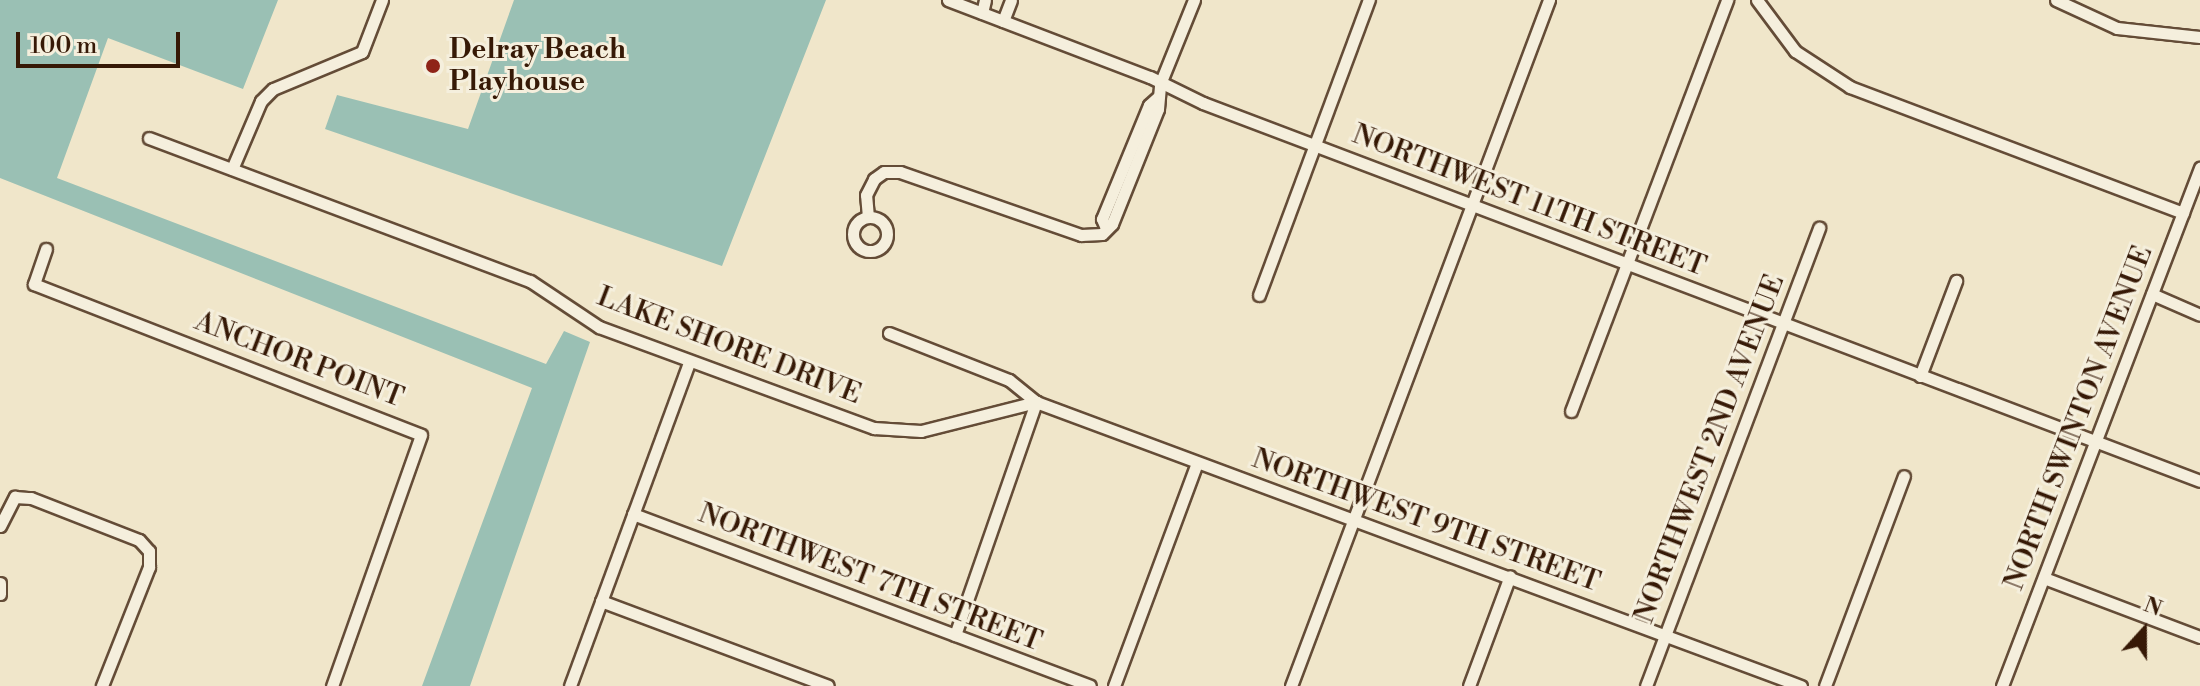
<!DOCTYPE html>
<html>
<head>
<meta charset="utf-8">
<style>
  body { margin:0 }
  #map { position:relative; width:2200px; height:686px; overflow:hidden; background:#f0e6ca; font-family:"Libre Bodoni",serif }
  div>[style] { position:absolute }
  .water>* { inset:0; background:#9ac0b4 }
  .roads { filter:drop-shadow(2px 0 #644c37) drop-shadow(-2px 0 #644c37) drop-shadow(0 2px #644c37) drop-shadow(0 -2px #644c37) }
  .minor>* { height:11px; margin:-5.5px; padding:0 5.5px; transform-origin:5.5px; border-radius:5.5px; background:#f5efdd }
  .minor>.ring { margin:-5.5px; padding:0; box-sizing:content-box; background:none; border:11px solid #f5efdd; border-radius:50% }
  .dots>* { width:22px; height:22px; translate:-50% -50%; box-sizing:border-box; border:4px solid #f5efdd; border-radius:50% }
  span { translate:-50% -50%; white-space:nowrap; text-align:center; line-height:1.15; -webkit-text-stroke:6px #f5efdd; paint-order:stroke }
  .poi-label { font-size:28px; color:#361906; font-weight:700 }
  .left { translate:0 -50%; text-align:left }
  .street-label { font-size:28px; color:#361906 }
  .north { position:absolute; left:2104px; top:590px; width:80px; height:80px; -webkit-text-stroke:6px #f5efdd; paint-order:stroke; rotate:21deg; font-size:22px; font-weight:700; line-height:32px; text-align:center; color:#361906 }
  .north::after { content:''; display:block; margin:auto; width:28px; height:36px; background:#361906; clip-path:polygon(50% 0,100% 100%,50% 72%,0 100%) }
  .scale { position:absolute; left:16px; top:32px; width:164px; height:36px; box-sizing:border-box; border:4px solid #361906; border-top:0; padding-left:10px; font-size:24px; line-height:28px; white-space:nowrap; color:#361906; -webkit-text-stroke:6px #f5efdd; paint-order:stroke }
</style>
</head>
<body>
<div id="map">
  <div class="water">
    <i style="clip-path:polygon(0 0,278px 0,243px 89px,108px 38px,57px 178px,546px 364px,564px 331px,590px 342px,470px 686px,422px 686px,532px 388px,0 178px)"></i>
    <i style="clip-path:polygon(514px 0,826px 0,722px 266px,325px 129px,337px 95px,468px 129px)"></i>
  </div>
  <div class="roads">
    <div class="minor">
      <i style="left:948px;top:0;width:216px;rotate:20.9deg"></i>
      <i style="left:1150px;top:77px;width:59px;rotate:26.1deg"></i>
      <i style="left:1203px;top:103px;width:1066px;rotate:20.76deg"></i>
      <i style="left:1757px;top:0;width:64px;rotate:53.3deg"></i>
      <i style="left:1795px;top:51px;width:66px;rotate:33.2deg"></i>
      <i style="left:1850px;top:87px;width:356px;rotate:20.7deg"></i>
      <i style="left:2056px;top:0;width:67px;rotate:24.7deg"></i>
      <i style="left:2117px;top:28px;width:83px;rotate:6.2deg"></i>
      <i style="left:982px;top:13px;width:13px;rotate:-77deg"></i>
      <i style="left:1003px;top:21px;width:22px;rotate:-69deg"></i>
      <i style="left:149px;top:138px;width:407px;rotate:20.6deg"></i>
      <i style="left:530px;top:281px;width:83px;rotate:33.7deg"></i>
      <i style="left:599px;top:327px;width:293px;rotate:20.2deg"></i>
      <i style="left:874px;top:428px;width:47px;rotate:3.7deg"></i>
      <i style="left:921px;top:431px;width:119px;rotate:-14.2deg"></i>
      <i style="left:232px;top:169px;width:74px;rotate:-66.9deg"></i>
      <i style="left:261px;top:101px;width:17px;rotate:-45deg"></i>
      <i style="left:273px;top:89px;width:96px;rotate:-22.6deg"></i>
      <i style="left:362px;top:52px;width:56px;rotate:-69deg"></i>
      <i style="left:868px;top:217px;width:22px;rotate:-95deg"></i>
      <i style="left:866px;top:195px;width:18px;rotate:-63deg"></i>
      <i style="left:874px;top:179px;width:12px;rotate:-35deg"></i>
      <i style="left:884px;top:172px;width:16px"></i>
      <i style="left:900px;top:172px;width:192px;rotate:19.2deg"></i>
      <i style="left:1081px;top:235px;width:21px;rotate:-3deg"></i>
      <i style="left:1102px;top:234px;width:14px;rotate:-45deg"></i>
      <i style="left:1112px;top:224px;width:124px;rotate:-68.2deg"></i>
      <i style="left:1158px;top:109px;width:25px;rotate:-85deg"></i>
      <i style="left:1160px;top:84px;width:91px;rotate:-68deg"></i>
      <i class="ring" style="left:853px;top:217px;width:23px;height:23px"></i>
      <i style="left:1106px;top:228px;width:10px;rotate:-114deg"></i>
      <i style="left:1102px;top:219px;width:123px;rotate:-67.6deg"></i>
      <i style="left:1149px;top:105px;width:12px;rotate:-42deg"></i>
      <i style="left:46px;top:249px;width:37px;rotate:109deg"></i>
      <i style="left:34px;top:284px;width:415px;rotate:21.3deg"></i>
      <i style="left:421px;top:435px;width:266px;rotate:109.5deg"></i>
      <i style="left:2152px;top:294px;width:52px;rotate:23.6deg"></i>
      <i style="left:1259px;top:295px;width:315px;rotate:-69.6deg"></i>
      <i style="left:889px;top:333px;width:129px;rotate:21.4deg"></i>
      <i style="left:1009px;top:380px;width:35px;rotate:39deg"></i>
      <i style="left:1036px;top:402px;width:816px;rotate:20.37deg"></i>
      <i style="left:1920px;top:376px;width:102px;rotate:-69.2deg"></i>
      <i style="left:1571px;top:411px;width:440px;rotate:-69.2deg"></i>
      <i style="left:633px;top:514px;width:488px;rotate:20.6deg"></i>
      <i style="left:0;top:526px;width:33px;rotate:-63deg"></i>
      <i style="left:15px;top:497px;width:16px;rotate:4deg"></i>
      <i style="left:31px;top:498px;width:116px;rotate:21.3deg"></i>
      <i style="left:139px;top:540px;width:15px;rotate:48deg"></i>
      <i style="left:149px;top:551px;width:16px;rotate:90deg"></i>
      <i style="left:149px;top:567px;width:128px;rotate:111.6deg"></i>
      <i style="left:2044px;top:578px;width:167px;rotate:20.7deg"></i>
      <i style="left:0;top:583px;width:11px;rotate:90deg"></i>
      <i style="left:601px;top:601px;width:242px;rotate:20.5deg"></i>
      <i style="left:955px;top:635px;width:247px;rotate:-70.8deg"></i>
      <i style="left:570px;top:686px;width:345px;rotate:-69.8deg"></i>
      <i style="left:1114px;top:686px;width:238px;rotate:-69.6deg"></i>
      <i style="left:1291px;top:686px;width:733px;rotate:-69.39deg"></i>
      <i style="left:1469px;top:686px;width:117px;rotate:-69.6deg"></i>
      <i style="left:1646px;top:686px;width:490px;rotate:-69.3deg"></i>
      <i style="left:1825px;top:686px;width:224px;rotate:-69.4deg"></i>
      <i style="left:2002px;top:686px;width:555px;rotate:-69.08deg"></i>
    </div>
  </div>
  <div class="dots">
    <i style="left:433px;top:66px;background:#8f2418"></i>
  </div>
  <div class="poi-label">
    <span class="left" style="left:449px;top:66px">Delray Beach<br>Playhouse</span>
  </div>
  <div class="street-label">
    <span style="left:1529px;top:201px;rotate:21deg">NORTHWEST 11TH STREET</span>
    <span style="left:729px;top:346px;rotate:21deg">LAKE SHORE DRIVE</span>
    <span style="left:299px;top:360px;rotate:21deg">ANCHOR POINT</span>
    <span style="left:2079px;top:418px;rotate:-69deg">NORTH SWINTON AVENUE</span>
    <span style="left:1710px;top:449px;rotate:-69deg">NORTHWEST 2ND AVENUE</span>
    <span style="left:1426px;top:521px;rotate:20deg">NORTHWEST 9TH STREET</span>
    <span style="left:870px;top:578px;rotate:21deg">NORTHWEST 7TH STREET</span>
  </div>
  <div class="north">N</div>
  <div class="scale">100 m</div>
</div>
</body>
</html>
